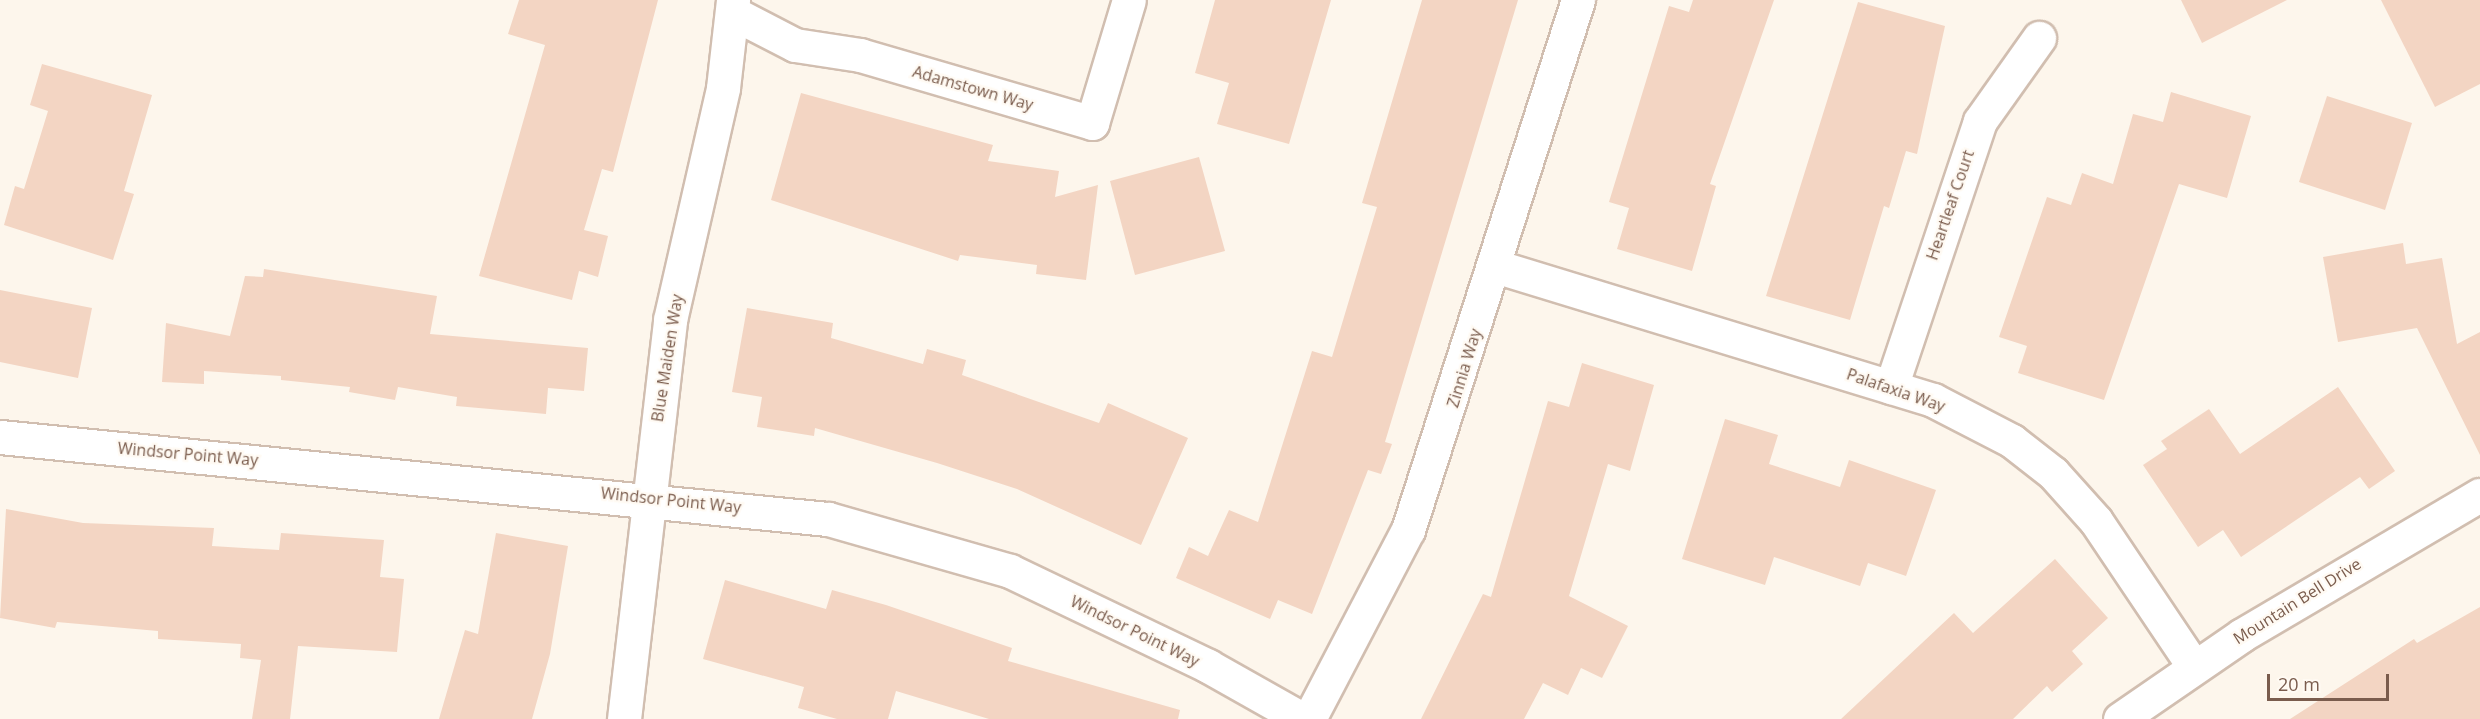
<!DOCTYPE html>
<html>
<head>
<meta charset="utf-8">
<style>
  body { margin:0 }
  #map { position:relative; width:2480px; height:719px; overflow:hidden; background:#fdf6ec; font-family:"Open Sans",sans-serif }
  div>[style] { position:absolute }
  .building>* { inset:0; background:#f3d5c3 }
  .roads { filter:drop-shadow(2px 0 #d1beb0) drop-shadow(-2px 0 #d1beb0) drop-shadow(0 2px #d1beb0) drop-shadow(0 -2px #d1beb0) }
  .street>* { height:33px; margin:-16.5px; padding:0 16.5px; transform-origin:16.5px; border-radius:16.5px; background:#fff }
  span { translate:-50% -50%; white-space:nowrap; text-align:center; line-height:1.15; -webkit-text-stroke:4.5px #fffaf3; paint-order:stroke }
  .street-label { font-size:16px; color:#7a5c4d }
  .scale { position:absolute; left:2267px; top:674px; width:122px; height:27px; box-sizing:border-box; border:3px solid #7a5c4d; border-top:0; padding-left:8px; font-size:18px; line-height:21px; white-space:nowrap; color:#7a5c4d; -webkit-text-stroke:4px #fffaf3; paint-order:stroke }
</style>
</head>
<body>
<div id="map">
  <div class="building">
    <i style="clip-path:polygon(519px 0,658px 0,613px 172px,602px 169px,584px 230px,608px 236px,598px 277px,579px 271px,572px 300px,479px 276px,545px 45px,508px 34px)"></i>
    <i style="clip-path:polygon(1215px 0,1331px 0,1289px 144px,1217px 124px,1229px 83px,1195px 73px)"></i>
    <i style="clip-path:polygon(1422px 0,1518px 0,1385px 442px,1392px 444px,1381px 474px,1368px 470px,1312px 614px,1278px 600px,1270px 619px,1176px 578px,1189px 547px,1208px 556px,1229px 510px,1258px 522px,1312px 351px,1332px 357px,1377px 207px,1362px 203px)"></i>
    <i style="clip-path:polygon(1693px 0,1774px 0,1710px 184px,1716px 186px,1692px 271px,1617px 249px,1629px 208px,1609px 202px,1669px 6px,1689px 12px)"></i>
    <i style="clip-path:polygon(2181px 0,2287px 0,2202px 43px)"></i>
    <i style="clip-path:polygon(2381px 0,2480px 0,2480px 84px,2435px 107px)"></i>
    <i style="clip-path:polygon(1858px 2px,1945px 26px,1917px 154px,1906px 151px,1889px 208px,1884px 206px,1850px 320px,1766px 296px)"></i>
    <i style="clip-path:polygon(42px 64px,152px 95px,124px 191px,134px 194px,113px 260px,4px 225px,15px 186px,24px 189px,48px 111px,30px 105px)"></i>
    <i style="clip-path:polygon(2171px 92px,2251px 116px,2227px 198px,2179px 184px,2104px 400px,2018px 373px,2027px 346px,1999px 337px,2047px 197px,2071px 205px,2082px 173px,2113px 184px,2133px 114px,2163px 122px)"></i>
    <i style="clip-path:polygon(801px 93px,993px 145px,988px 161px,1059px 171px,1055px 197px,1098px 185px,1086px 280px,1036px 274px,1037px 265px,960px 255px,958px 261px,771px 200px)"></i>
    <i style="clip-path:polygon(2327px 96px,2412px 123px,2385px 210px,2299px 182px)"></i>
    <i style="clip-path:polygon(1199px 157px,1225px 251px,1135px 275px,1110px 181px)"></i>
    <i style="clip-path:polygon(2403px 243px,2406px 264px,2442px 258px,2457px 344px,2480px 332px,2480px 455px,2417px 328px,2338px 342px,2323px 257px)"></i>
    <i style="clip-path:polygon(264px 269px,437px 296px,430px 334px,588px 348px,584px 391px,548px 388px,546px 414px,456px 406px,457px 397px,398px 387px,395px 400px,349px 392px,350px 387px,281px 380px,281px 376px,204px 371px,204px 384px,162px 382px,166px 323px,230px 336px,245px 276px,263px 277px)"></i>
    <i style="clip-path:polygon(0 290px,92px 308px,78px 378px,0 362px)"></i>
    <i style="clip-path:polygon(747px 308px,833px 323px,831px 338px,923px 364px,927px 349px,966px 360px,962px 375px,1099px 423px,1108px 403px,1188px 438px,1141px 545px,1017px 489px,937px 463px,815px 428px,814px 436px,757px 427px,762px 397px,732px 392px)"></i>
    <i style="clip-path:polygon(1582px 363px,1654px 385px,1630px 471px,1608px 464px,1569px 596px,1628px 626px,1602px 678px,1581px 668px,1568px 695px,1543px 683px,1524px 719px,1421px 719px,1483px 594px,1491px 597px,1548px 401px,1569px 407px)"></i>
    <i style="clip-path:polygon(2338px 387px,2395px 471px,2369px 489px,2360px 477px,2241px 557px,2223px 530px,2198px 547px,2143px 465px,2167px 449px,2161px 441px,2209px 409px,2240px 454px)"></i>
    <i style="clip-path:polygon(1725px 419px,1778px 435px,1769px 464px,1840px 487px,1849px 460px,1936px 490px,1906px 576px,1868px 563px,1860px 586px,1774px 557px,1765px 585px,1682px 559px)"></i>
    <i style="clip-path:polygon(6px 509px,83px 523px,214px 528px,212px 546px,279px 550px,281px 533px,384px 540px,380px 577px,404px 579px,397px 652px,298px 646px,290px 719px,252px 719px,261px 660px,240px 658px,241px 644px,158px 639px,158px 631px,57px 622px,55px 628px,0 618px)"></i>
    <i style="clip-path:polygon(496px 533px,568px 546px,550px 654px,532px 719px,439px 719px,465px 630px,478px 634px)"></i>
    <i style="clip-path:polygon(2055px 559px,2108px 618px,2072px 651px,2083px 664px,2052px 692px,2047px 686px,2013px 719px,1841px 719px,1954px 613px,1973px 633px)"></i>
    <i style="clip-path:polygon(725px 580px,826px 609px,832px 590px,886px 605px,1012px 648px,1008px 661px,1180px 710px,1178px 719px,989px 719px,896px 691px,888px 719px,837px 719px,798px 708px,804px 687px,703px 659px)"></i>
    <i style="clip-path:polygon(2480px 607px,2480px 719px,2290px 719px,2414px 639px,2417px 643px)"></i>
  </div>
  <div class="roads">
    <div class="street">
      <i style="left:733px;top:13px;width:70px;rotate:27.3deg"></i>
      <i style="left:795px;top:45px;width:66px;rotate:8.7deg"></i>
      <i style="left:860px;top:55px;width:242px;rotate:16.3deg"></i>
      <i style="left:1092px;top:123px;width:128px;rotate:-73.3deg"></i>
      <i style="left:1495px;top:266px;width:458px;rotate:17deg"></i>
      <i style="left:1933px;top:400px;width:89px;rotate:27.4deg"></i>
      <i style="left:2012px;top:441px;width:52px;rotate:38deg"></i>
      <i style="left:2053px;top:473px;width:64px;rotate:48.1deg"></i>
      <i style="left:2096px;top:521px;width:176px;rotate:56.1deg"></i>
      <i style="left:1891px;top:387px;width:280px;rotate:-71.5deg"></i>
      <i style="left:1980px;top:121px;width:102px;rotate:-54.6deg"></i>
      <i style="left:0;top:437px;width:832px;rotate:5.66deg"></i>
      <i style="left:828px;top:519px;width:189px;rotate:15.9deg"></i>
      <i style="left:1010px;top:571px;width:220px;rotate:25.6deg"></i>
      <i style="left:1208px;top:666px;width:108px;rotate:29.4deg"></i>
      <i style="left:624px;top:719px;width:402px;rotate:-83.4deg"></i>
      <i style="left:670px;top:320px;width:238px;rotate:-77.1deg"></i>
      <i style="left:723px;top:88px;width:89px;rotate:-83.5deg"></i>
      <i style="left:1309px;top:719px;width:213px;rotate:-62.4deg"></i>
      <i style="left:1408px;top:530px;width:557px;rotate:-72.22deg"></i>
      <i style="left:2120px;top:719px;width:148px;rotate:-34.5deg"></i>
      <i style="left:2242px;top:635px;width:276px;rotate:-30.5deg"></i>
    </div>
  </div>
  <div class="street-label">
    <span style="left:973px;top:88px;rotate:16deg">Adamstown Way</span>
    <span style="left:1950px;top:205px;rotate:-71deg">Heartleaf Court</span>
    <span style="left:667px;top:358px;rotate:-81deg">Blue Maiden Way</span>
    <span style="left:1464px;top:368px;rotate:-73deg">Zinnia Way</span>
    <span style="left:1896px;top:390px;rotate:19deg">Palafaxia Way</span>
    <span style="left:188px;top:454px;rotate:5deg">Windsor Point Way</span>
    <span style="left:671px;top:500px;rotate:6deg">Windsor Point Way</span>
    <span style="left:2297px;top:601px;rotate:-32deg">Mountain Bell Drive</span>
    <span style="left:1135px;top:631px;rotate:26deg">Windsor Point Way</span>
  </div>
  <div class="scale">20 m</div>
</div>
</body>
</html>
